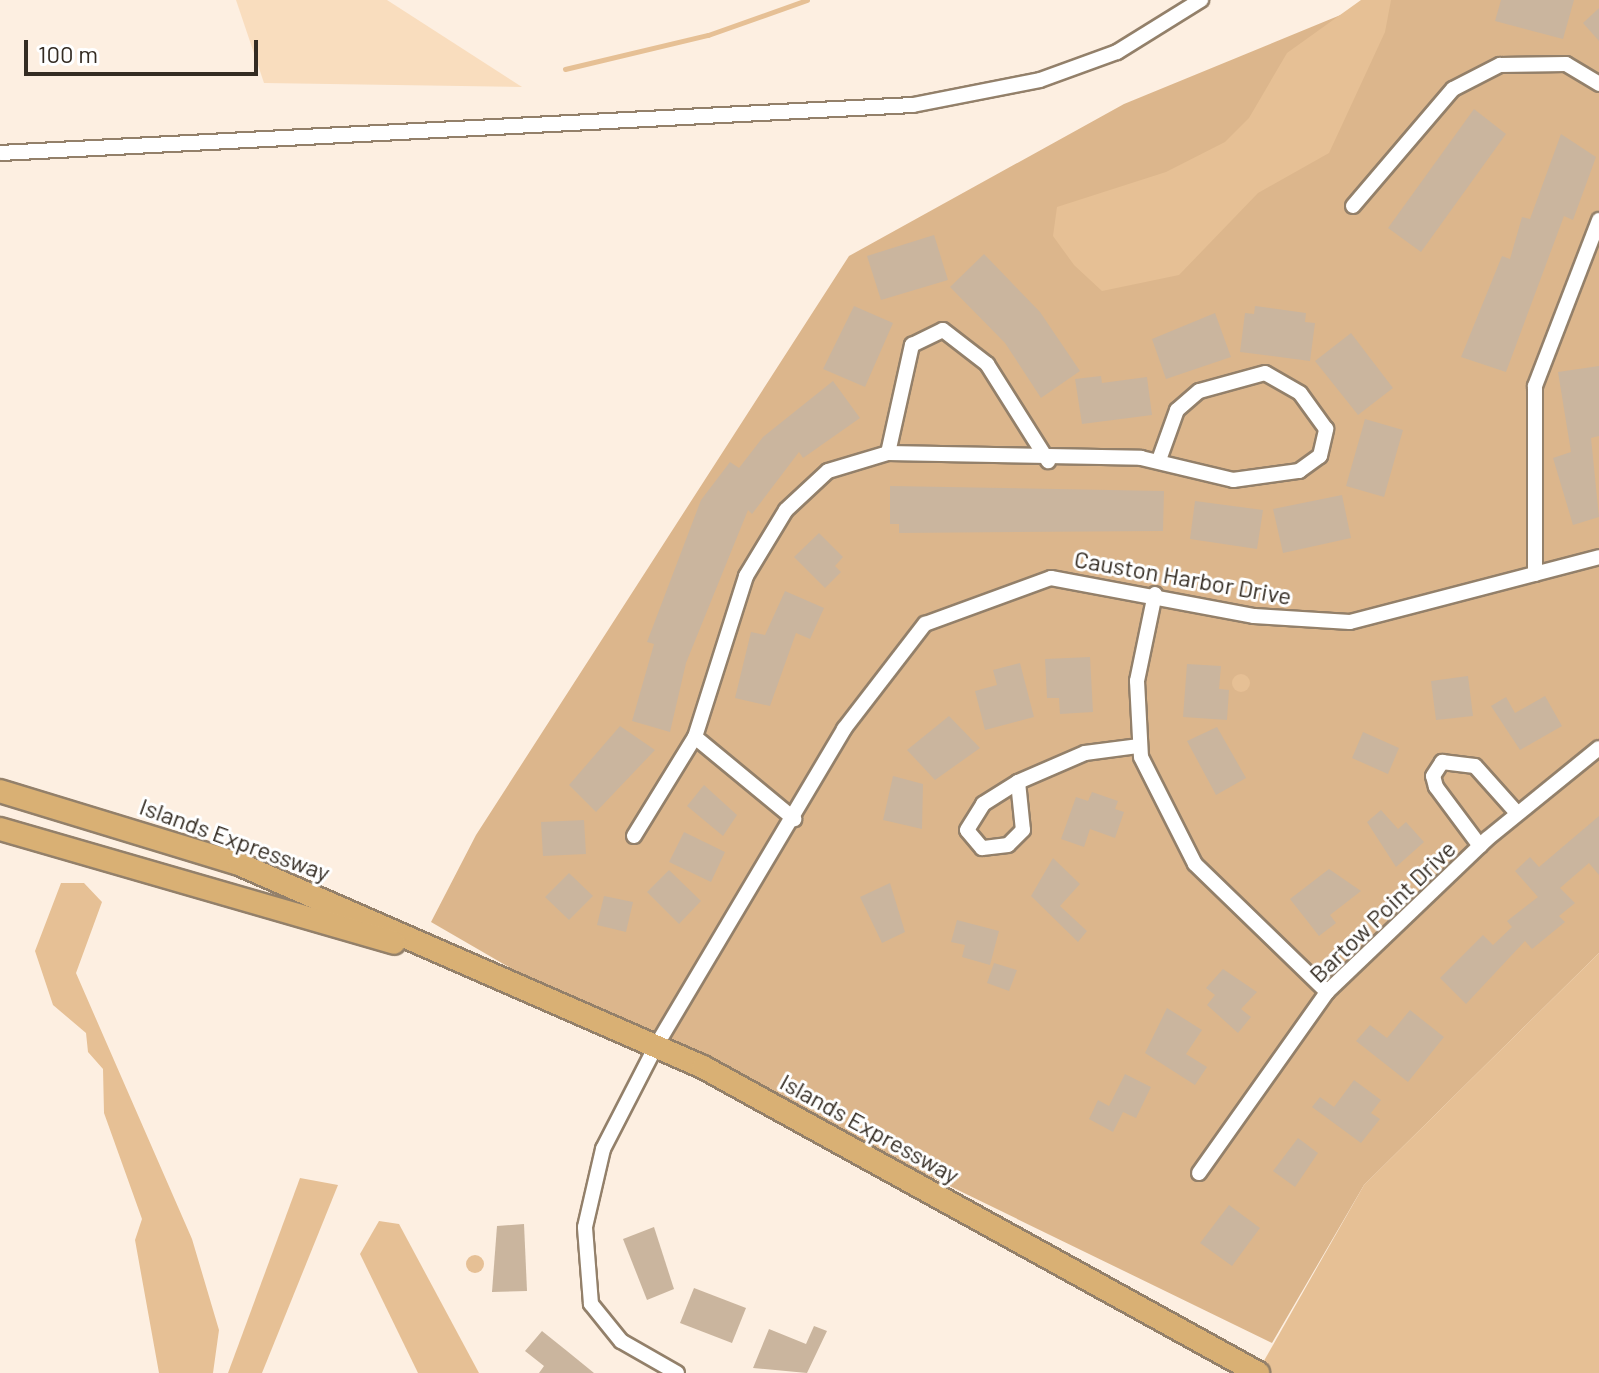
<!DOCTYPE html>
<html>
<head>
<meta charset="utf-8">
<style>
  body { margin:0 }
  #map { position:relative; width:1599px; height:1373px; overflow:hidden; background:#fdefe1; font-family:Barlow,sans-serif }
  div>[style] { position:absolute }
  .green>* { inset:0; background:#f9ddbe }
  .forest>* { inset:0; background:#dcb68c }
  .water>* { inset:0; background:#e6c095 }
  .round { border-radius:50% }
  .stream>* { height:5px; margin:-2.5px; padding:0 2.5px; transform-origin:2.5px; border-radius:2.5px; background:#e6c095 }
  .building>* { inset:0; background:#cab59e }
  .roads { filter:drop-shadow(2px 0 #93806a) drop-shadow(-2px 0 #93806a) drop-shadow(0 2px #93806a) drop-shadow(0 -2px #93806a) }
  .street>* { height:14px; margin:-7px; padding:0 7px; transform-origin:7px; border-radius:7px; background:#fff }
  .primary>* { height:22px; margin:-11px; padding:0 11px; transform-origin:11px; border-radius:11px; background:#d9b074 }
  span { translate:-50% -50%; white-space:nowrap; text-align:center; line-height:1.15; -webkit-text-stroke:6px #fff; paint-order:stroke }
  .street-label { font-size:24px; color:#342c23 }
  .scale { position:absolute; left:24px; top:40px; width:234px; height:36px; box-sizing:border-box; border:4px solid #342c23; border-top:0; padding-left:10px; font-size:24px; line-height:28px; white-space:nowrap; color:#342c23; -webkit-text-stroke:6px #fff; paint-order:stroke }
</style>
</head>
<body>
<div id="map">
  <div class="green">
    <i style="clip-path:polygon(236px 0,387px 0,522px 87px,264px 83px)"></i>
  </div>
  <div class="forest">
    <i style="clip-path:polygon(1377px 0,1599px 0,1599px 953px,1364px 1185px,1272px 1343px,557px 995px,431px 922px,476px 835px,849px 256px,1124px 104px)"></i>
  </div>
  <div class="water">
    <i style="clip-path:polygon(1361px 0,1391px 0,1385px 32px,1329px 153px,1258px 193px,1179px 275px,1102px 291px,1074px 265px,1053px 236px,1057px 207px,1166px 172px,1225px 142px,1249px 118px,1287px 53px)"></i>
    <i class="round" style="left:1232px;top:674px;width:18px;height:18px"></i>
    <i style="clip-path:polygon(61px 883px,84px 883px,102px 902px,76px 973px,192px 1239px,219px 1330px,213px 1373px,159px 1373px,135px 1240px,142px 1219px,104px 1113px,103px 1069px,88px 1052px,86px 1033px,53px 1005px,35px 951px)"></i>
    <i style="clip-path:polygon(1599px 953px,1599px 1373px,1257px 1373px,1364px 1185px)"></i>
    <i style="clip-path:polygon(300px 1178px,338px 1185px,262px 1373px,228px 1373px)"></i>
    <i style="clip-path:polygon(379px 1221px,399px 1224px,479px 1373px,418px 1373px,360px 1254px)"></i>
    <i class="round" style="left:466px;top:1255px;width:18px;height:18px"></i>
  </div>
  <div class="stream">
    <i style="left:565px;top:69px;width:147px;rotate:-13.4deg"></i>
    <i style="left:708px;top:35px;width:105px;rotate:-19.5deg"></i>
  </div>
  <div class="building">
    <i style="clip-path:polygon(1501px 0,1574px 0,1563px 39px,1495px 21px)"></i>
    <i style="clip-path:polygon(1599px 8px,1599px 41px,1583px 23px)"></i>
    <i style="clip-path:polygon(1474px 109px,1506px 134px,1421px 252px,1388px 228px)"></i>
    <i style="clip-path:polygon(1561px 134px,1596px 157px,1573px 220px,1564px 216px,1506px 372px,1461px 357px,1502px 256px,1510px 259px,1522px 217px,1530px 219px)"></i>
    <i style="clip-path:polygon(934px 235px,948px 280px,881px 300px,867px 256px)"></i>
    <i style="clip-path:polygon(984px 254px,1040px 312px,1080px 371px,1041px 398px,1005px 343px,950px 287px)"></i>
    <i style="clip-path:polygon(854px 306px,893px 323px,865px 387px,823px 369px)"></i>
    <i style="clip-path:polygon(1255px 306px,1306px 313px,1305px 322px,1315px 323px,1310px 361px,1240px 352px,1245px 313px,1254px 314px)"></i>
    <i style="clip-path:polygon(1215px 313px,1231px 357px,1166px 379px,1152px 339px)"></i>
    <i style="clip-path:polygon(1351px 333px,1393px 388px,1358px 415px,1315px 361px)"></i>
    <i style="clip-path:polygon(1599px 366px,1599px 436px,1591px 438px,1599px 517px,1573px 525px,1553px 458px,1571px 452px,1558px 372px)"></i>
    <i style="clip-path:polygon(1101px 376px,1102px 383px,1147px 377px,1152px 415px,1082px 424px,1075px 379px)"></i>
    <i style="clip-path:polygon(833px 381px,860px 418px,803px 458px,799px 452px,752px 514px,748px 510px,686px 663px,670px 732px,632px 721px,654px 644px,647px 642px,701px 500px,730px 462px,739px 468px,763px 437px)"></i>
    <i style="clip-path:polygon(1365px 419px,1403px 430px,1384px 497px,1346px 486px)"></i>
    <i style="clip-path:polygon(890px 486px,1164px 491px,1163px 531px,899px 533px,899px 524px,890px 524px)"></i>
    <i style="clip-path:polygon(1342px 495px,1351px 538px,1283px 553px,1273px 509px)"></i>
    <i style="clip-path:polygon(1195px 501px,1263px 510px,1257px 549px,1190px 539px)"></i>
    <i style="clip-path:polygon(819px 533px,843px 557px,835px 566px,841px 572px,825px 588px,794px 557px)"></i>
    <i style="clip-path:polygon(785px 591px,824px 608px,810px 639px,796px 633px,770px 706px,735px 698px,751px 632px,765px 635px)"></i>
    <i style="clip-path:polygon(1090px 657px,1093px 712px,1060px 714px,1059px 698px,1047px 698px,1045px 659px)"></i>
    <i style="clip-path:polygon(1020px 663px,1034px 717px,985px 730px,975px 691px,997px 685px,993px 670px)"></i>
    <i style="clip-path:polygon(1187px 664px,1221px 666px,1219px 689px,1229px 690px,1227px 720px,1183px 717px)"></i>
    <i style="clip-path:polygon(1468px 676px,1473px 716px,1436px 720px,1431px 681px)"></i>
    <i style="clip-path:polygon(1545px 696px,1562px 726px,1520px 750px,1491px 706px,1506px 697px,1515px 713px)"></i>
    <i style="clip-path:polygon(949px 716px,980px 748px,935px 780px,907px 750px)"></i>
    <i style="clip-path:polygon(620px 726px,655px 750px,596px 812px,569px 785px)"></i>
    <i style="clip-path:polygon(1217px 727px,1246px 778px,1216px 795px,1187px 741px)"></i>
    <i style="clip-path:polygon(1363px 732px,1399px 748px,1388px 774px,1352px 758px)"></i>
    <i style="clip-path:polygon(893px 776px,923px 784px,922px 829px,883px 820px)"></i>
    <i style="clip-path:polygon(704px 785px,737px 815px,723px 836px,687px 806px)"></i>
    <i style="clip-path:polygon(1092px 792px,1118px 801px,1115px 809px,1124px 812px,1115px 838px,1090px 829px,1084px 847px,1061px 839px,1076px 797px,1088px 801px)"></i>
    <i style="clip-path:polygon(1381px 810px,1398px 829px,1406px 822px,1424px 842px,1396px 867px,1367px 822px)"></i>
    <i style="clip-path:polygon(1599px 816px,1599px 875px,1589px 863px,1560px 888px,1575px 903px,1559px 916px,1565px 922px,1532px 949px,1525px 941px,1466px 1004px,1440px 978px,1483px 935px,1493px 945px,1512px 927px,1507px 921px,1538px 897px,1515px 871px,1530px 857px,1539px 867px)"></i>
    <i style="clip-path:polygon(584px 820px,586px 854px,543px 856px,541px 822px)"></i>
    <i style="clip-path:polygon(684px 832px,725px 852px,711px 882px,669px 862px)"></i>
    <i style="clip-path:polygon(1053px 858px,1080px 884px,1060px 906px,1087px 931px,1078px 942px,1031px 896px)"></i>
    <i style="clip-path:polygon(1329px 869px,1361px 891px,1330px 915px,1336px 923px,1319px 936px,1290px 899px)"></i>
    <i style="clip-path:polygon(669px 870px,701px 901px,679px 924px,647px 892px)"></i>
    <i style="clip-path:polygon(569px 873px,593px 896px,569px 920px,545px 897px)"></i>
    <i style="clip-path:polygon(890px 883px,905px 932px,882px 943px,860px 897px)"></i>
    <i style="clip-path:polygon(604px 896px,633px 902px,626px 932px,597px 925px)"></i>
    <i style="clip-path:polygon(957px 920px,999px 931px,990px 965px,962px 957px,965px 945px,951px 942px)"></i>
    <i style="clip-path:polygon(994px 963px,1017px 970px,1009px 991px,987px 983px)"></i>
    <i style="clip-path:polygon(1223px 969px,1257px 992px,1241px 1009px,1251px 1017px,1238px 1033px,1207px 1005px,1215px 995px,1206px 988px)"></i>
    <i style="clip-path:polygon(1167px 1008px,1202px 1030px,1186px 1054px,1207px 1067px,1195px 1085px,1145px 1053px)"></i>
    <i style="clip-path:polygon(1410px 1010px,1444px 1037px,1408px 1082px,1356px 1041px,1370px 1025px,1387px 1038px)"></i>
    <i style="clip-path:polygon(1125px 1074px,1151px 1087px,1136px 1118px,1123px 1112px,1113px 1132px,1089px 1119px,1098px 1100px,1109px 1106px)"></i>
    <i style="clip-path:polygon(1354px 1080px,1381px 1100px,1371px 1113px,1380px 1119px,1361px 1143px,1312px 1107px,1320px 1097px,1334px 1107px)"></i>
    <i style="clip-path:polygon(1298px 1138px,1318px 1153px,1295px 1187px,1273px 1171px)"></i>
    <i style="clip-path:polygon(1229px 1205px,1260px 1228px,1232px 1266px,1200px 1243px)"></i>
    <i style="clip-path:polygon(524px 1224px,527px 1291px,492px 1292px,497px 1226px)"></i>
    <i style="clip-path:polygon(654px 1227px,674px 1289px,647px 1300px,623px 1239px)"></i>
    <i style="clip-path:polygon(694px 1288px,746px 1308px,732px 1343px,680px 1323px)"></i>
    <i style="clip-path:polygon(814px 1326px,827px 1331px,807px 1373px,753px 1368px,769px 1329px,806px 1344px)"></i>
    <i style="clip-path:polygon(542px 1331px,567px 1351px,594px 1373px,539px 1373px,544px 1366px,525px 1351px)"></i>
  </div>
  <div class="roads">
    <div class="street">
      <i style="left:0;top:153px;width:914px;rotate:-3.01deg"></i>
      <i style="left:913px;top:105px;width:129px;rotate:-11.1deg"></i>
      <i style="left:1040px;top:80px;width:82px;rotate:-20deg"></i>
      <i style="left:1117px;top:52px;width:99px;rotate:-31.8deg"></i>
      <i style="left:1353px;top:206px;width:154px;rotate:-49.5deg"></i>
      <i style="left:1453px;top:89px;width:53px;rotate:-27.1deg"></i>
      <i style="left:1500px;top:65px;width:66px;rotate:-0.9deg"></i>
      <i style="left:1566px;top:64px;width:39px;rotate:31deg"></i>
      <i style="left:888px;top:453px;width:111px;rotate:-77.5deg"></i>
      <i style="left:912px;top:345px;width:34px;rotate:-26deg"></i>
      <i style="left:943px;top:330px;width:56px;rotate:37.7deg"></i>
      <i style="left:987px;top:364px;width:115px;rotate:57.8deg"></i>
      <i style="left:1535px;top:574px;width:188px;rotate:-90deg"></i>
      <i style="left:1535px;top:386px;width:178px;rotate:-68.9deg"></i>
      <i style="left:1155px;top:594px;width:89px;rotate:101.7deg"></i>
      <i style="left:1137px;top:681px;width:76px;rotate:87deg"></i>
      <i style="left:1141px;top:757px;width:120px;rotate:63.2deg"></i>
      <i style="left:1195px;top:864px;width:184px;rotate:44.1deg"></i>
      <i style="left:695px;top:737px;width:129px;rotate:39.6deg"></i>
      <i style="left:1018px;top:782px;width:48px;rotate:84.1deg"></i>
      <i style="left:1023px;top:830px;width:21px;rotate:135deg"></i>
      <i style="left:1008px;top:845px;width:26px;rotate:173deg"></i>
      <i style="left:982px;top:848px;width:23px;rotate:-130deg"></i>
      <i style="left:967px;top:830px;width:31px;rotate:-58deg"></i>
      <i style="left:983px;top:804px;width:41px;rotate:-32.2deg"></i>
      <i style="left:1018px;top:782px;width:73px;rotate:-23.4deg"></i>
      <i style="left:1085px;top:753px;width:53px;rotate:-7.5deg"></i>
      <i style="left:634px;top:836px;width:116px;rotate:-58.4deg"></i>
      <i style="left:695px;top:737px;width:169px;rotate:-72.4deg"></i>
      <i style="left:746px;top:576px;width:77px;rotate:-58.8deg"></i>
      <i style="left:786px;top:510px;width:57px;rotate:-42.9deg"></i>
      <i style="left:828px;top:471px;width:63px;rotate:-16.7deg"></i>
      <i style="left:888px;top:453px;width:253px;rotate:1.1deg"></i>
      <i style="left:1141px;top:458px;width:95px;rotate:13.4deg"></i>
      <i style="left:1233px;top:480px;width:67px;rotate:-7.8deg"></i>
      <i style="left:1299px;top:471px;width:26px;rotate:-36deg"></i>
      <i style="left:1320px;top:456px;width:28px;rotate:-77deg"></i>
      <i style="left:1326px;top:429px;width:44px;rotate:-125.8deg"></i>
      <i style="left:1300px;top:393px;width:40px;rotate:-150.3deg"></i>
      <i style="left:1265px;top:373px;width:68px;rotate:164.7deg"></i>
      <i style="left:1199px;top:391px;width:29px;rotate:139deg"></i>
      <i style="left:1177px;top:410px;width:53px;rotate:109.8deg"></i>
      <i style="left:1480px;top:846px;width:74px;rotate:-126.7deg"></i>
      <i style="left:1436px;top:787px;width:11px;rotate:-105deg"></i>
      <i style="left:1433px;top:776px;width:17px;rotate:-57deg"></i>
      <i style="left:1442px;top:762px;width:33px;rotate:7deg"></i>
      <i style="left:1475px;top:766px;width:63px;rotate:48.2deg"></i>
      <i style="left:1199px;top:1173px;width:222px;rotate:-54.7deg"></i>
      <i style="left:1327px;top:992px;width:221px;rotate:-43.7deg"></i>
      <i style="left:1487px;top:839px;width:144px;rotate:-39.1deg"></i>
      <i style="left:677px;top:1373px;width:64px;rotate:-150.3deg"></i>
      <i style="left:621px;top:1341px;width:48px;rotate:-129deg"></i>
      <i style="left:591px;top:1304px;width:77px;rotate:-94.5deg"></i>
      <i style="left:585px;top:1227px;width:80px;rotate:-77deg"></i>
      <i style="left:603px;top:1149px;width:116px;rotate:-62.8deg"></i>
      <i style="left:656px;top:1046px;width:369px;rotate:-59.3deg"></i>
      <i style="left:844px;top:729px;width:133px;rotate:-52.4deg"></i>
      <i style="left:925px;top:624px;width:134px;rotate:-20.1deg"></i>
      <i style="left:1051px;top:578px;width:207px;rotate:10.6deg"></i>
      <i style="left:1254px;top:616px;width:96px;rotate:3.6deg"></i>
      <i style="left:1350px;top:622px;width:257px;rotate:-14.6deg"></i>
    </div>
    <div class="primary">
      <i style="left:0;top:791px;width:250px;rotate:17deg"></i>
      <i style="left:239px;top:864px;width:506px;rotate:23.63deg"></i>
      <i style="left:703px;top:1067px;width:634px;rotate:28.87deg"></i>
      <i style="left:0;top:829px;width:410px;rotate:16.1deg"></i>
    </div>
  </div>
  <div class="street-label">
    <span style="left:1183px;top:577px;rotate:10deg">Causton Harbor Drive</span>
    <span style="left:235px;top:839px;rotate:20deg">Islands Expressway</span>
    <span style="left:1382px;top:911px;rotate:-44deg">Bartow Point Drive</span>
    <span style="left:870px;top:1128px;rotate:29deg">Islands Expressway</span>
  </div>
  <div class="scale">100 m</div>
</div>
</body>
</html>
